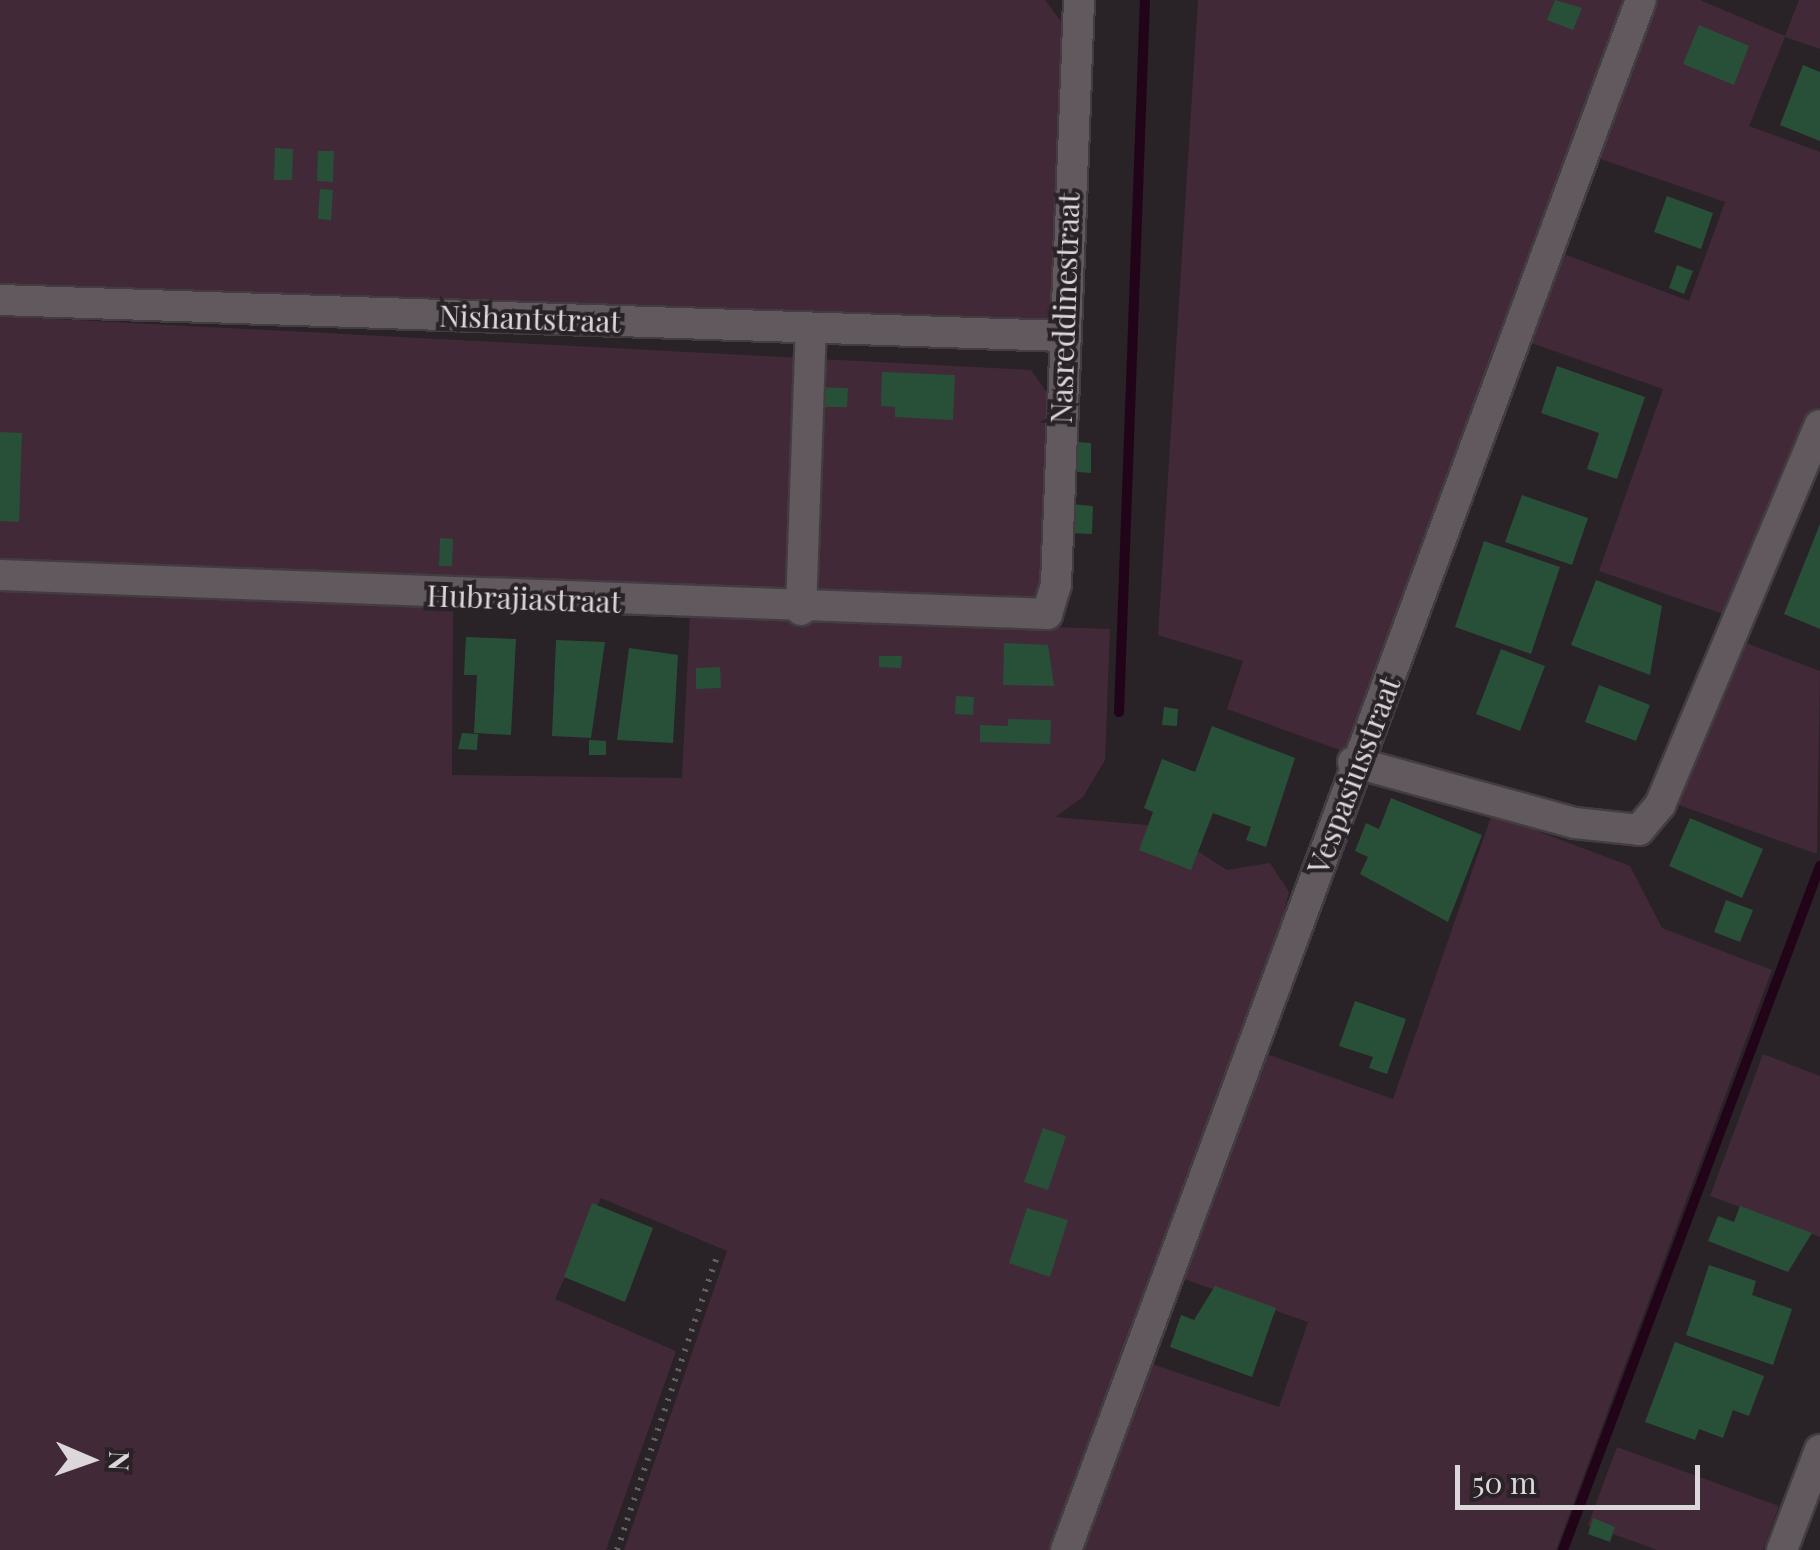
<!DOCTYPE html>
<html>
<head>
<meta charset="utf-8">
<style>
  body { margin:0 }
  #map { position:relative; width:1820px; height:1550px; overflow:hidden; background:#292226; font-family:"Playfair Display",serif }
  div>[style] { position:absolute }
  .green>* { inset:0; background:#422938 }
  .stream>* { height:10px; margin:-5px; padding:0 5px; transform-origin:5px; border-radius:5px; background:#220418 }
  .building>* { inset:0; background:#285039 }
  .path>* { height:6px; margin-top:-3px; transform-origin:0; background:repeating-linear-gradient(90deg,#645d61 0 2.5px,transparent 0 10.5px) }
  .roads { filter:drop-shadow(2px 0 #423d40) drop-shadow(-2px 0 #423d40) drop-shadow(0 2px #423d40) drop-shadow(0 -2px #423d40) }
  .street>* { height:30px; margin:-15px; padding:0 15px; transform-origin:15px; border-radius:15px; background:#61595e }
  span { translate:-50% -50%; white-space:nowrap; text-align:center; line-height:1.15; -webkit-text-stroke:8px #292226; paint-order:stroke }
  .street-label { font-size:30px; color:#dcd7da }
  .north { position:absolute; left:40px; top:1410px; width:100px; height:100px; -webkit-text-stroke:8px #292226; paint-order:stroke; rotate:92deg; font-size:28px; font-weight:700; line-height:40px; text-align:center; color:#dcd7da }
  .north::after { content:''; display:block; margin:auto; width:35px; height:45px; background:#dcd7da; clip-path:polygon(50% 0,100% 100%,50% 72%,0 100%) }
  .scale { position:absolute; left:1455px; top:1465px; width:245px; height:45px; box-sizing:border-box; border:5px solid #dcd7da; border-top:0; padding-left:12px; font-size:30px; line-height:35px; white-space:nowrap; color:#dcd7da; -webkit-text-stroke:8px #292226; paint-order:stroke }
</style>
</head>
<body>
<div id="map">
  <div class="green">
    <i style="clip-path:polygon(0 0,1045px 0,1063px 24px,1051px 314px,1041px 334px,0 290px)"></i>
    <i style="clip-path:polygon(1198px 0,1630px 0,1348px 753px,1227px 709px,1243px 661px,1158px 635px)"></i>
    <i style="clip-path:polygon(1652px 0,1700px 0,1785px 36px,1799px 0,1820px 0,1820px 49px,1785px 37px,1749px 126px,1820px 152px,1820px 406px,1729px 616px,1599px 571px,1663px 389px,1528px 342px,1561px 253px,1689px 301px,1725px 202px,1595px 157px)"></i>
    <i style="clip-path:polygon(0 316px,1031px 370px,1050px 397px,1045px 581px,1037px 602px,0 566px)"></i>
    <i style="clip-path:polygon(0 586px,453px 604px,452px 775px,682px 778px,690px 614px,1110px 629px,1105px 760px,1083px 797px,1055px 817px,1158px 826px,1227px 870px,1270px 863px,1289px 892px,1263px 999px,1051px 1550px,624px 1550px,727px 1251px,601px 1198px,555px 1299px,676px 1351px,606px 1550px,0 1550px)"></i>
    <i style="clip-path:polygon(1741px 641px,1820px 671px,1817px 854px,1673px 803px)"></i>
    <i style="clip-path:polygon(1492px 814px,1630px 866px,1662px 928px,1772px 970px,1556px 1550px,1074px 1550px,1140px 1360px,1279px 1407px,1308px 1322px,1178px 1277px,1261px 1052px,1393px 1099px)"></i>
    <i style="clip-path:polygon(1763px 1054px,1820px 1076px,1820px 1237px,1710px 1196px)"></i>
    <i style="clip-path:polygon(1617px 1447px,1779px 1506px,1763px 1550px,1657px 1550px,1588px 1525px)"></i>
  </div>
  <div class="stream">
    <i style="left:1119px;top:712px;width:712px;rotate:-87.91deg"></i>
    <i style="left:1563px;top:1550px;width:731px;rotate:-69.41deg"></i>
  </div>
  <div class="building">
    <i style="clip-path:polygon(1555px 0,1582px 8px,1573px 30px,1547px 20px)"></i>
    <i style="clip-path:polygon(1699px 25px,1749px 46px,1734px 85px,1683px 64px)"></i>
    <i style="clip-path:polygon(1803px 65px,1820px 72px,1820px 141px,1780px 125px)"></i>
    <i style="clip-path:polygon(275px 148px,293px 149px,292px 180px,274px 180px)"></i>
    <i style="clip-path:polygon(318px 151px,334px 151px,333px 182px,317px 181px)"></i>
    <i style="clip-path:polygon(320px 189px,333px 190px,331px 220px,318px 219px)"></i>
    <i style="clip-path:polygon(1667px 196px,1713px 213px,1701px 249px,1654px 232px)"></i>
    <i style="clip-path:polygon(1677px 265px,1693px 271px,1684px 294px,1669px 288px)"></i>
    <i style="clip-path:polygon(1557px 366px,1645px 397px,1617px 479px,1587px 469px,1599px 433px,1541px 413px)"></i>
    <i style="clip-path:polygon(882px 372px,955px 375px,953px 420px,895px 417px,895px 407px,881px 406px)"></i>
    <i style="clip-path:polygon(811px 387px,848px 388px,847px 407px,811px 407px)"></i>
    <i style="clip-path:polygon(0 432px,22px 433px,19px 522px,0 521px)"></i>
    <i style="clip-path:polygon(1078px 442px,1091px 443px,1091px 473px,1078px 472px)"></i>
    <i style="clip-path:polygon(1522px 495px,1588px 518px,1572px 565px,1505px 542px)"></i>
    <i style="clip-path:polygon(1071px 504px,1093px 506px,1092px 534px,1070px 533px)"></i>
    <i style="clip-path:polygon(1820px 524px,1820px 629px,1784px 614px)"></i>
    <i style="clip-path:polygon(440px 538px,453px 539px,452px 566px,439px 566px)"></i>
    <i style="clip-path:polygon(1484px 541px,1560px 567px,1531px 654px,1455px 627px)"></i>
    <i style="clip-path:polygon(1596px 580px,1662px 606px,1650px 675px,1571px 645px)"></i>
    <i style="clip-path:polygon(466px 637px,516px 639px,511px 735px,474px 733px,477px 675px,464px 675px)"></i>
    <i style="clip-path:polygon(556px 640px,605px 642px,591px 738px,552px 736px)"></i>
    <i style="clip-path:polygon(1004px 643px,1048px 645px,1054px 686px,1003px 685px)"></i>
    <i style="clip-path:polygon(629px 648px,678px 655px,673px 743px,617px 740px)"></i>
    <i style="clip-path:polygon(1501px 649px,1545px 666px,1520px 731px,1476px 714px)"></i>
    <i style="clip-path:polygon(879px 656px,902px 656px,901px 668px,879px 667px)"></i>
    <i style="clip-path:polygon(720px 667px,721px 688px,696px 689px,696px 668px)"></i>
    <i style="clip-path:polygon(1599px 685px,1650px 705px,1636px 741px,1585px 722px)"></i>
    <i style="clip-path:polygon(956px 696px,974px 697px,973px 715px,955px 714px)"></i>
    <i style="clip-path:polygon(1164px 707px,1178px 709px,1177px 726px,1162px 725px)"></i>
    <i style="clip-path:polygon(1008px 719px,1051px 720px,1050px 744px,980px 742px,980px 725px,1008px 726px)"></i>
    <i style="clip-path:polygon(1212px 726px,1295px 758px,1266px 847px,1246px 840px,1251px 827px,1213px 813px,1191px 870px,1139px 850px,1153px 812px,1144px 808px,1162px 759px,1195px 772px)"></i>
    <i style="clip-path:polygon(462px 733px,478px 734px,477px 750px,458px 749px)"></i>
    <i style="clip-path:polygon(589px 740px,606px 741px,606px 755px,589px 755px)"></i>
    <i style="clip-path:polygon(1391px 798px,1482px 835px,1448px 922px,1360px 874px,1368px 857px,1355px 851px,1366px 823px,1379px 829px)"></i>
    <i style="clip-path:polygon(1690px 818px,1763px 849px,1742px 898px,1669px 866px)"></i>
    <i style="clip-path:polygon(1726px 900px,1753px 910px,1740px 942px,1714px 932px)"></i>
    <i style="clip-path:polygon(1355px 1001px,1406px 1019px,1387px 1074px,1369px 1068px,1373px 1057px,1339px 1046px)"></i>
    <i style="clip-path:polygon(1043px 1128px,1066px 1136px,1048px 1190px,1024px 1182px)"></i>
    <i style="clip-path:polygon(592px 1203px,653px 1228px,625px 1302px,564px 1277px)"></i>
    <i style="clip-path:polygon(1740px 1206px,1812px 1233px,1788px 1272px,1708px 1241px,1718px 1216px,1734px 1222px)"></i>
    <i style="clip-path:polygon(1027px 1208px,1068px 1220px,1050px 1277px,1009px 1263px)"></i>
    <i style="clip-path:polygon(1709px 1265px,1756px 1281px,1752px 1295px,1792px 1309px,1773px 1365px,1686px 1335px)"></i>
    <i style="clip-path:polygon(1215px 1286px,1276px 1308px,1252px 1377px,1170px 1347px,1181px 1315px,1194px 1320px)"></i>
    <i style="clip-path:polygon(1675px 1342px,1764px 1376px,1749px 1416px,1733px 1410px,1723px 1438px,1699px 1429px,1695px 1440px,1645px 1422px)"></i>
    <i style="clip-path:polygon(1593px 1518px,1615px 1527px,1610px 1542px,1588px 1534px)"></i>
  </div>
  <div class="path">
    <i style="left:617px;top:1550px;width:310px;rotate:-71.2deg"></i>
  </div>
  <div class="roads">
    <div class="street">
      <i style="left:0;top:300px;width:1062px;rotate:1.94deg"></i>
      <i style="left:0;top:575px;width:1048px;rotate:2.13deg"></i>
      <i style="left:1047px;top:614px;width:31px;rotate:-73deg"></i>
      <i style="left:1056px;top:584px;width:584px;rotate:-87.74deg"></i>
      <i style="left:801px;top:610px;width:282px;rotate:-88deg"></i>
      <i style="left:1353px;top:762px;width:230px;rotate:15.4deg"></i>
      <i style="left:1575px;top:823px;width:64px;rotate:6.2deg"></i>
      <i style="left:1639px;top:830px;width:33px;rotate:-50deg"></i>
      <i style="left:1660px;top:805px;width:412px;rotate:-67.2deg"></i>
      <i style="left:1066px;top:1550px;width:1653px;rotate:-69.65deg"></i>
      <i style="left:1782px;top:1550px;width:107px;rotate:-69.2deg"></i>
    </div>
  </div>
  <div class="street-label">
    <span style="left:1064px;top:308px;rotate:-88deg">Nasreddinestraat</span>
    <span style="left:530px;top:318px;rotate:2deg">Nishantstraat</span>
    <span style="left:524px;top:598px;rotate:2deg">Hubrajiastraat</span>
    <span style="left:1353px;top:775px;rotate:-69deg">Vespasiusstraat</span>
  </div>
  <div class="north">N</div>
  <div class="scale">50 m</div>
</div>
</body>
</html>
